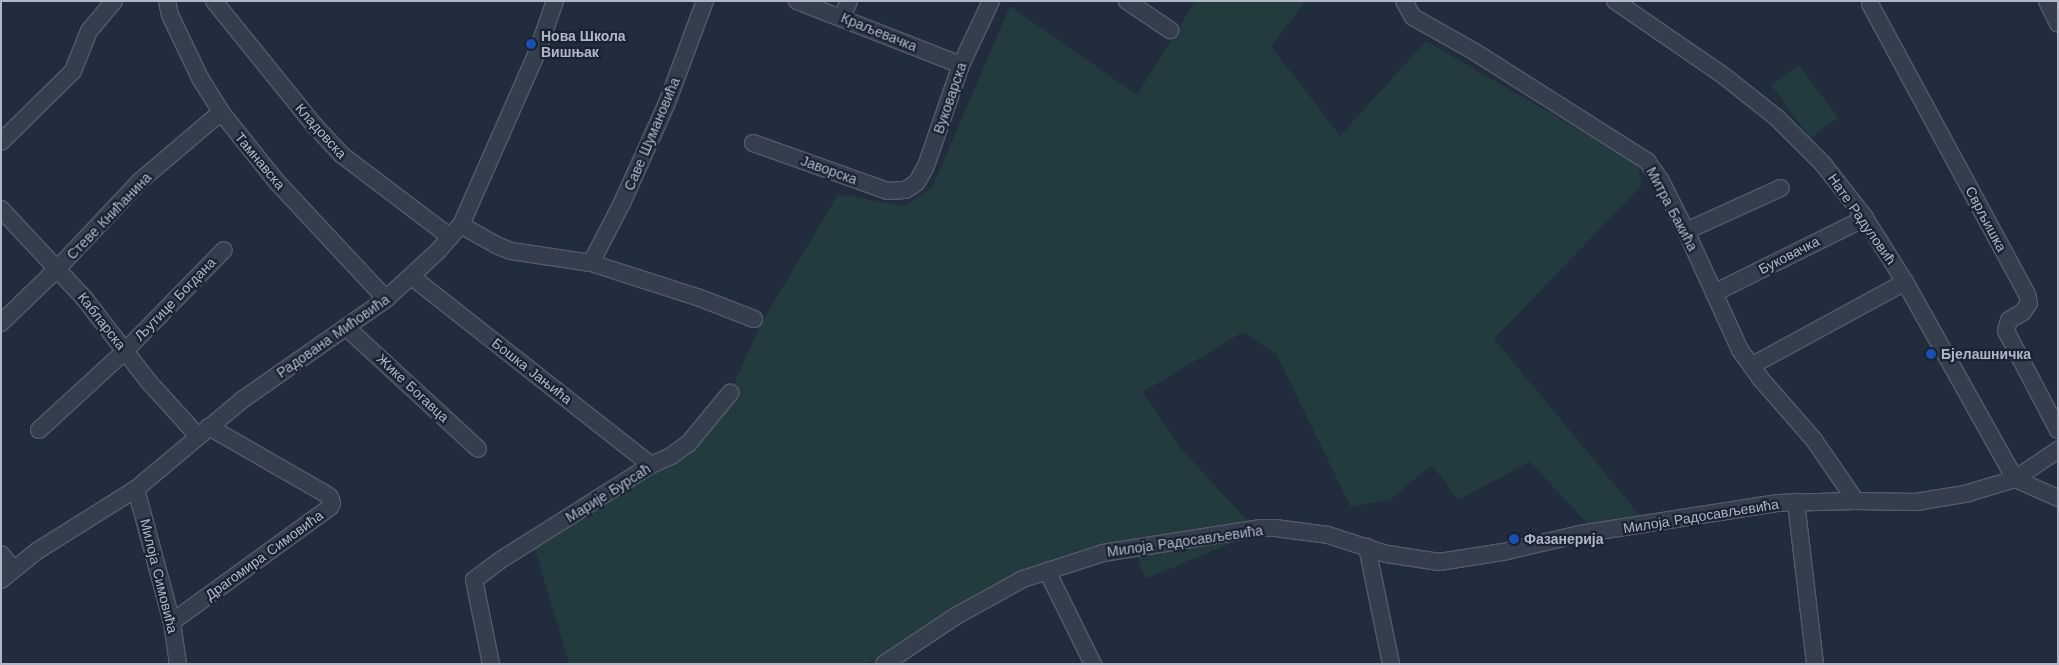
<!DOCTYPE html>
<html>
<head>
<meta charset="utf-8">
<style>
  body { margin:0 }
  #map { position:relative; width:2059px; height:665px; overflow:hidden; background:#212c3d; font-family:"Work Sans",sans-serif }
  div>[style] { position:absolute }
  .green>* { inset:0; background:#233a3e }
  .roads { filter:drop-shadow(1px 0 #535b6a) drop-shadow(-1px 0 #535b6a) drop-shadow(0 1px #535b6a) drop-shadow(0 -1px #535b6a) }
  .minor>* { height:16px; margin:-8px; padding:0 8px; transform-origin:8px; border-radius:8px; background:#353e4d }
  .dots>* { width:14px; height:14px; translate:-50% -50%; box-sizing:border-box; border:2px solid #1a2331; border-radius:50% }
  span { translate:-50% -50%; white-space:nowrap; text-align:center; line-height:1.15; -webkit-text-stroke:4.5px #1a2331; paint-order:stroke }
  .street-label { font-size:14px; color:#b0b8c8 }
  .poi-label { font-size:14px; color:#b0b8c8; font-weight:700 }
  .left { translate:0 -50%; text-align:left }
  .frame { position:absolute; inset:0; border:2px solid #b0b8c8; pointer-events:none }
</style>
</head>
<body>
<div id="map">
  <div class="green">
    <i style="clip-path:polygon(1195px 1px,1306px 1px,1271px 46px,1340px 136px,1426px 41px,1638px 164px,1642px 185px,1494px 339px,1648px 525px,1601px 538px,1530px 462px,1458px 500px,1432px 465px,1391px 499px,1351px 507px,1276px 354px,1243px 332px,1143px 392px,1182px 450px,1258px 532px,1145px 579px,1131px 540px,935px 626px,866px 664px,569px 664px,533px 542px,671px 456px,730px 393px,760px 326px,838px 194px,903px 206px,932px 188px,1010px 6px,1137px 95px)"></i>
    <i style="clip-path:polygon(1799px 65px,1838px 118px,1810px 138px,1771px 85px)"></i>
  </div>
  <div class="roads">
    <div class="minor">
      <i style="left:167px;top:1px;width:14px;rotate:78deg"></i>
      <i style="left:170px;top:15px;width:70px;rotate:64.5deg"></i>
      <i style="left:200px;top:78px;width:40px;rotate:58deg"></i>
      <i style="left:221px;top:112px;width:88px;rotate:51.4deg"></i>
      <i style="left:276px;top:181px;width:161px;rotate:47deg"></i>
      <i style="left:214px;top:1px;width:159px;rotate:51.1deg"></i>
      <i style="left:314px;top:125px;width:41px;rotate:47deg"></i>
      <i style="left:342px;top:155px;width:136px;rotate:37.2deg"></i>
      <i style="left:797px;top:1px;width:176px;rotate:21.3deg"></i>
      <i style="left:1127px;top:1px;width:52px;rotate:34deg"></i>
      <i style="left:1404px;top:1px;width:18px;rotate:61deg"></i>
      <i style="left:1413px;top:17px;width:71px;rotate:29.4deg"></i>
      <i style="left:1475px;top:52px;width:204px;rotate:32.4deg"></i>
      <i style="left:1647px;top:161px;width:24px;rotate:55deg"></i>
      <i style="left:1661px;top:181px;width:56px;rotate:63.4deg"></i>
      <i style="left:1686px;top:231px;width:131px;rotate:65.6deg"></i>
      <i style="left:1740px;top:350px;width:34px;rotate:54deg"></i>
      <i style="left:1760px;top:378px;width:82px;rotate:48.9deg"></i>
      <i style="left:1814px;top:440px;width:74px;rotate:55.5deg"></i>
      <i style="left:1615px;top:1px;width:132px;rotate:34.5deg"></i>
      <i style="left:1724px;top:76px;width:66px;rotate:38.3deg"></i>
      <i style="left:1776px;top:117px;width:66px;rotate:45deg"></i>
      <i style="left:1823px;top:164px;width:65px;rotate:51.9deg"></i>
      <i style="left:1863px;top:215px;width:79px;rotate:57.9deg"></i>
      <i style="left:1905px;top:282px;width:226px;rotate:60.8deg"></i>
      <i style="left:2047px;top:1px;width:25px;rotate:64deg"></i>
      <i style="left:1870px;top:4px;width:330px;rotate:61.6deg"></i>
      <i style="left:2027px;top:294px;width:9px;rotate:77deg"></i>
      <i style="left:2029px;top:303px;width:11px;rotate:124deg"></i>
      <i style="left:2023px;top:312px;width:16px;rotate:150deg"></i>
      <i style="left:2009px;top:320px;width:11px;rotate:105deg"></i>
      <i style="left:2006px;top:331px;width:112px;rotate:62.3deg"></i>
      <i style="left:842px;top:17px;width:17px;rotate:-66deg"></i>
      <i style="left:1px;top:142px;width:101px;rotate:-44.6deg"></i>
      <i style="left:73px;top:71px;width:43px;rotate:-68.2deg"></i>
      <i style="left:89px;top:31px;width:39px;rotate:-50deg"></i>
      <i style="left:753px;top:143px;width:143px;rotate:19.6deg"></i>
      <i style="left:888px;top:191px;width:17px;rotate:-3deg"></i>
      <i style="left:905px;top:190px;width:8px;rotate:-30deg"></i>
      <i style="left:912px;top:186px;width:6px;rotate:-39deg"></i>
      <i style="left:917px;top:182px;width:18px;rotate:-61deg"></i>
      <i style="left:926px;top:166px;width:107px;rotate:-70.9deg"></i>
      <i style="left:961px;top:65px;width:71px;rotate:-64.9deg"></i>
      <i style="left:1px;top:209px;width:122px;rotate:47deg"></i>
      <i style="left:84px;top:298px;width:106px;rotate:52.3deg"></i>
      <i style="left:149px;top:382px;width:73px;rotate:47.8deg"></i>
      <i style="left:461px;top:225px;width:40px;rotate:29.7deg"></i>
      <i style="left:496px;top:245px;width:16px;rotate:22deg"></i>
      <i style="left:511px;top:251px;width:81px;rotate:8.5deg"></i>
      <i style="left:591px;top:263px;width:114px;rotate:17.8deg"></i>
      <i style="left:700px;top:298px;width:58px;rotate:21.3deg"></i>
      <i style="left:1686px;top:231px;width:104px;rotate:-24.4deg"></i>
      <i style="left:591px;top:263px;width:68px;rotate:-62.7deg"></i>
      <i style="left:622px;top:203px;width:110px;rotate:-65.8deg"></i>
      <i style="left:667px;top:103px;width:109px;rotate:-69.6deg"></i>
      <i style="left:412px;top:277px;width:304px;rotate:38.2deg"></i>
      <i style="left:1714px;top:293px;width:169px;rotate:-26.4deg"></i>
      <i style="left:1px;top:323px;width:79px;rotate:-44deg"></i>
      <i style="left:58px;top:268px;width:120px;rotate:-46.7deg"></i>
      <i style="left:140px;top:181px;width:106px;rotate:-40.4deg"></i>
      <i style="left:347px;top:328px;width:178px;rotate:42.7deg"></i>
      <i style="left:1751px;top:366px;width:175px;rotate:-28.6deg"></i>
      <i style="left:39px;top:430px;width:117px;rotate:-42.6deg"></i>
      <i style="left:125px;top:351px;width:141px;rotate:-45.6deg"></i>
      <i style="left:2015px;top:479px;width:47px;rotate:23.8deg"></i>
      <i style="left:136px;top:489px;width:138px;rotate:74.9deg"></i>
      <i style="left:172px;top:622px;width:42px;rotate:81.9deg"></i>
      <i style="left:1796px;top:502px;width:163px;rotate:83.3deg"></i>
      <i style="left:1367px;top:547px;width:119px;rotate:78.4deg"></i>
      <i style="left:1px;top:554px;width:19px;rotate:51deg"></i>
      <i style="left:1047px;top:571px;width:104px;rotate:63.7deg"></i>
      <i style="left:1px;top:580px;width:46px;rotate:-38.9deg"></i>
      <i style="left:37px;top:551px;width:117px;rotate:-32.1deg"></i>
      <i style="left:136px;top:489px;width:138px;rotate:-40deg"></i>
      <i style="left:242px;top:400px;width:176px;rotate:-35deg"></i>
      <i style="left:386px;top:299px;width:71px;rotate:-42.7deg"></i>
      <i style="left:438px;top:251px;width:35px;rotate:-49deg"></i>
      <i style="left:461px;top:225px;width:186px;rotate:-66.2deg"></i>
      <i style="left:536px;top:55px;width:57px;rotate:-70.6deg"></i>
      <i style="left:172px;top:622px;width:195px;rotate:-36deg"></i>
      <i style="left:330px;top:507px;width:4px;rotate:-63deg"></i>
      <i style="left:332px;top:503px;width:6px;rotate:-108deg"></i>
      <i style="left:330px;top:497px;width:7px;rotate:-146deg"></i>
      <i style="left:324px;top:493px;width:133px;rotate:-150.1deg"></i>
      <i style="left:491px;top:664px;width:86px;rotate:-101.4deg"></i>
      <i style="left:474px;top:580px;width:31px;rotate:-37deg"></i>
      <i style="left:499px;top:561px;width:180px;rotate:-32.3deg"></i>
      <i style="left:651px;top:465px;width:22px;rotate:-24deg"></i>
      <i style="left:671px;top:456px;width:22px;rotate:-36deg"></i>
      <i style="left:689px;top:443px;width:65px;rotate:-50.6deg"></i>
      <i style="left:884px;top:664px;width:87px;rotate:-33.7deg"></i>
      <i style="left:956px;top:616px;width:77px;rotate:-28.9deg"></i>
      <i style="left:1023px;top:579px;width:84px;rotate:-18deg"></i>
      <i style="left:1103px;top:553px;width:160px;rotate:-9deg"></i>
      <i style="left:1261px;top:528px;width:14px"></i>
      <i style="left:1275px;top:528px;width:53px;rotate:7.5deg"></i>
      <i style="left:1328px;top:535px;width:62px;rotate:17.9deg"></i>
      <i style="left:1387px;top:554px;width:53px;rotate:8.7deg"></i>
      <i style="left:1439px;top:562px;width:65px;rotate:-8.9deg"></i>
      <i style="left:1503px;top:552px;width:79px;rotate:-13.2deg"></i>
      <i style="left:1580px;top:534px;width:199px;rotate:-8.9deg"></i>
      <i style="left:1777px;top:503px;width:79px;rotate:-1.5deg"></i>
      <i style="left:1856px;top:501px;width:60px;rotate:1deg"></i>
      <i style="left:1916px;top:502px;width:50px;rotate:-9.3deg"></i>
      <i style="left:1965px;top:494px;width:52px;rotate:-16.7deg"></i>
      <i style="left:2015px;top:479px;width:52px;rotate:-34deg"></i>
    </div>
  </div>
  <div class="dots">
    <i style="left:531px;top:44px;background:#1a4fb4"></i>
    <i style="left:1931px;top:354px;background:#1a4fb4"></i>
    <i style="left:1514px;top:539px;background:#1a4fb4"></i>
  </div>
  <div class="street-label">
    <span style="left:879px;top:32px;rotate:22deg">Краљевачка</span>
    <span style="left:950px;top:98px;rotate:-71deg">Вуковарска</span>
    <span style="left:321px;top:131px;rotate:48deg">Кладовска</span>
    <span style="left:652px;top:134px;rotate:-67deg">Саве Шумановића</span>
    <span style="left:260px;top:161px;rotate:50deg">Тамнавска</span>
    <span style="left:829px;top:170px;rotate:20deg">Јаворска</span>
    <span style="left:1672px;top:209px;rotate:62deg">Митра Бакића</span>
    <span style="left:109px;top:216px;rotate:-46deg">Стеве Книћанина</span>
    <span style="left:1862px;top:219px;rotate:55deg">Нате Радуловић</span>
    <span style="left:1986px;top:219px;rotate:62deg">Сврљишка</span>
    <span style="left:1789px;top:255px;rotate:-27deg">Буковачка</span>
    <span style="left:175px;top:299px;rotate:-46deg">Љутице Богдана</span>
    <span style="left:102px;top:321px;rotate:52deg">Кабларска</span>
    <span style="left:333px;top:336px;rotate:-35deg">Радована Мићовића</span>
    <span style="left:532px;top:371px;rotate:38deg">Бошка Јањића</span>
    <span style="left:413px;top:388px;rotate:43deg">Жике Богавца</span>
    <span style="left:608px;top:493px;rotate:-32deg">Марије Бурсаћ</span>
    <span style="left:1701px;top:516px;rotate:-9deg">Милоја Радосављевића</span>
    <span style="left:1185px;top:541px;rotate:-8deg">Милоја Радосављевића</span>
    <span style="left:264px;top:555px;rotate:-36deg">Драгомира Симовића</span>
    <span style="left:159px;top:576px;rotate:76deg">Милоја Симовића</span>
  </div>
  <div class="poi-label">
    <span class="left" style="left:541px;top:44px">Нова Школа<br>Вишњак</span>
    <span class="left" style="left:1941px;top:354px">Бјелашничка</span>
    <span class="left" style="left:1524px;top:539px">Фазанерија</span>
  </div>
  <div class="frame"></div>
</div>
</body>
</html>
